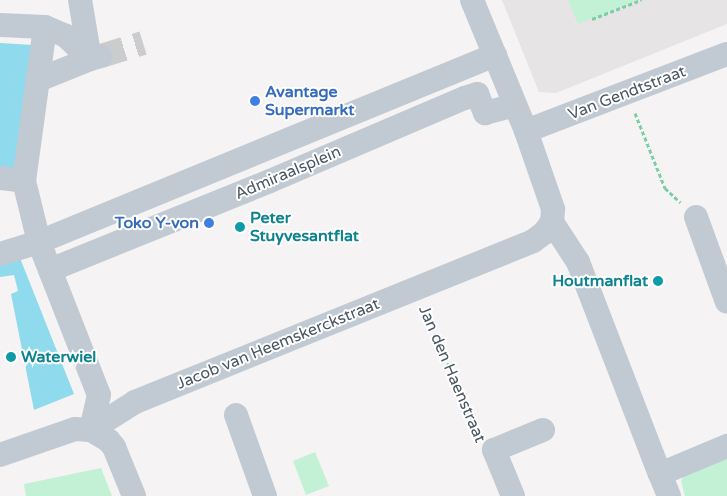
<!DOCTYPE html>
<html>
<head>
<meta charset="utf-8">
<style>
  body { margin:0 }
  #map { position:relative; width:727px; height:496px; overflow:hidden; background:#f5f3f3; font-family:"Varela Round",sans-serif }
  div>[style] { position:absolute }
  .education>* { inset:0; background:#e6e4e5 }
  .green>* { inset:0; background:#c3f1d5 }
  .water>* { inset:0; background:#90daee }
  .minor-tunnel>* { height:24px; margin-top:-12px; transform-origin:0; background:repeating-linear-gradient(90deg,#caccce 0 24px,transparent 0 36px) }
  .path>* { height:3px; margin-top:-1.5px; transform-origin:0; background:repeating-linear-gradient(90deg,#7ad0a6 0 4px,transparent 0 6.5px) }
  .minor>* { height:24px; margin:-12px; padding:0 12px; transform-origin:12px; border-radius:12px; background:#c1cad2 }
  .dots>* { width:14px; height:14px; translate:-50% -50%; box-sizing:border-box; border:2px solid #fff; border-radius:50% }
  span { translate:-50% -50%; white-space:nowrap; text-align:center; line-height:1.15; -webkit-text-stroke:4px #fff; paint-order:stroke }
  .shop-label { font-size:16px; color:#366cbe; font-weight:700 }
  .left { translate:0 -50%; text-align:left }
  .right { translate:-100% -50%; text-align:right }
  .street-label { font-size:16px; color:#4a5661 }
  .culture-label { font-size:16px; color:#0d838f; font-weight:700 }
</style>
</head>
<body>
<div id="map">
  <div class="education">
    <i style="clip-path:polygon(502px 0,727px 0,727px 24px,556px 93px,539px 92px)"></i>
  </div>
  <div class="green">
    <i style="clip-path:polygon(568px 0,637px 0,578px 24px)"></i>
    <i style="clip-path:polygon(315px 452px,329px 486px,306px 495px,293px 461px)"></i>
    <i style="clip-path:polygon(715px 458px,727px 459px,727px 496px,685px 496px,681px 481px,684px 475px)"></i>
    <i style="clip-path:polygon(101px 468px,112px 496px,26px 496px,24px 484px)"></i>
  </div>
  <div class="water">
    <i style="clip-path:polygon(0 43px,33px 45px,16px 172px,0 169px)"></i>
    <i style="clip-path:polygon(20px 258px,74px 394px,34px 410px,11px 294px,18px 291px,14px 275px,0 277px,0 262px)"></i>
  </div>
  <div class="minor-tunnel">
    <i style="left:101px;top:56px;width:44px;rotate:-17.2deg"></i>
  </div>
  <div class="path">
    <i style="left:592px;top:19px;width:53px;rotate:-21.2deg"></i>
    <i style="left:635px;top:113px;width:81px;rotate:68.2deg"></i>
    <i style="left:665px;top:188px;width:21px;rotate:43deg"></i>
    <i style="left:424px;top:309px;width:136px;rotate:66.6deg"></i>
  </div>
  <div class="minor">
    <i style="left:472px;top:0;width:142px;rotate:67.6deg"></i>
    <i style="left:526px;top:131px;width:83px;rotate:70.9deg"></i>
    <i style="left:553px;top:209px;width:13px;rotate:94deg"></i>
    <i style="left:552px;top:222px;width:48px;rotate:57deg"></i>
    <i style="left:578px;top:262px;width:227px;rotate:68.9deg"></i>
    <i style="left:0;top:25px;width:45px;rotate:2.5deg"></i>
    <i style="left:38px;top:80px;width:56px;rotate:-22deg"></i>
    <i style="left:90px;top:59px;width:60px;rotate:-99.6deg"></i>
    <i style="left:526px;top:131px;width:215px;rotate:-21deg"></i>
    <i style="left:0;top:178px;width:24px;rotate:7deg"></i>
    <i style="left:24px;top:181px;width:63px;rotate:76.2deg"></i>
    <i style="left:39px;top:242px;width:164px;rotate:68.6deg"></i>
    <i style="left:99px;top:395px;width:36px;rotate:103deg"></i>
    <i style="left:24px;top:181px;width:155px;rotate:-82.2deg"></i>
    <i style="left:45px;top:27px;width:23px;rotate:23deg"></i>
    <i style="left:66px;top:36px;width:33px;rotate:44deg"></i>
    <i style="left:90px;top:59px;width:11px;rotate:-15deg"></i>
    <i style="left:696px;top:217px;width:90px;rotate:70deg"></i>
    <i style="left:0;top:254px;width:41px;rotate:-17.1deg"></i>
    <i style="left:39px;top:242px;width:493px;rotate:-22.3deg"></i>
    <i style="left:50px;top:270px;width:237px;rotate:-22deg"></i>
    <i style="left:270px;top:181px;width:212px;rotate:-23.1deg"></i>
    <i style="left:465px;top:98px;width:13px;rotate:-18deg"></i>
    <i style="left:477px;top:94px;width:21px;rotate:67deg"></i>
    <i style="left:485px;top:113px;width:31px;rotate:-15deg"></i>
    <i style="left:236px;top:415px;width:86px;rotate:70.3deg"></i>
    <i style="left:91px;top:430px;width:21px;rotate:31deg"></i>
    <i style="left:109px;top:441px;width:8px;rotate:50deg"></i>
    <i style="left:114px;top:447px;width:53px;rotate:67.8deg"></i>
    <i style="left:0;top:455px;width:79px;rotate:-19.1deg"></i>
    <i style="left:75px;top:429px;width:16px;rotate:4deg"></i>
    <i style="left:91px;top:430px;width:52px;rotate:-32.5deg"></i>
    <i style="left:135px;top:402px;width:429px;rotate:-22deg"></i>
    <i style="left:533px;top:241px;width:14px;rotate:-36deg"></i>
    <i style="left:544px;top:233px;width:14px;rotate:-54deg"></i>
    <i style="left:513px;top:496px;width:50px;rotate:-112.4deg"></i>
    <i style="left:494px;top:450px;width:53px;rotate:-22.2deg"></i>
    <i style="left:669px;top:496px;width:24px;rotate:-112deg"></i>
    <i style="left:660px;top:474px;width:73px;rotate:-22.7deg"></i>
  </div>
  <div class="dots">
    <i style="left:255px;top:101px;background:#3f7fe0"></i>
    <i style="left:209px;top:223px;background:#3f7fe0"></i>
    <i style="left:240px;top:227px;background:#0f9aa8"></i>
    <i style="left:658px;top:281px;background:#0f9aa8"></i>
    <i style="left:11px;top:357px;background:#0f9aa8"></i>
  </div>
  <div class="shop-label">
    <span class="left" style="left:265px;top:101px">Avantage<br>Supermarkt</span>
    <span class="right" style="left:199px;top:223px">Toko Y-von</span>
  </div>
  <div class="street-label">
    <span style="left:627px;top:93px;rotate:-21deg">Van Gendtstraat</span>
    <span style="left:288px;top:173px;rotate:-23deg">Admiraalsplein</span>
    <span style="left:278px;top:344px;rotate:-22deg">Jacob van Heemskerckstraat</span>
    <span style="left:452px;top:374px;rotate:67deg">Jan den Haenstraat</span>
  </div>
  <div class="culture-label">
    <span class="left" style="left:250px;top:227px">Peter<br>Stuyvesantflat</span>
    <span class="right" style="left:648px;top:281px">Houtmanflat</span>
    <span class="left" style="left:21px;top:357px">Waterwiel</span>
  </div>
</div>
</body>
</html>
